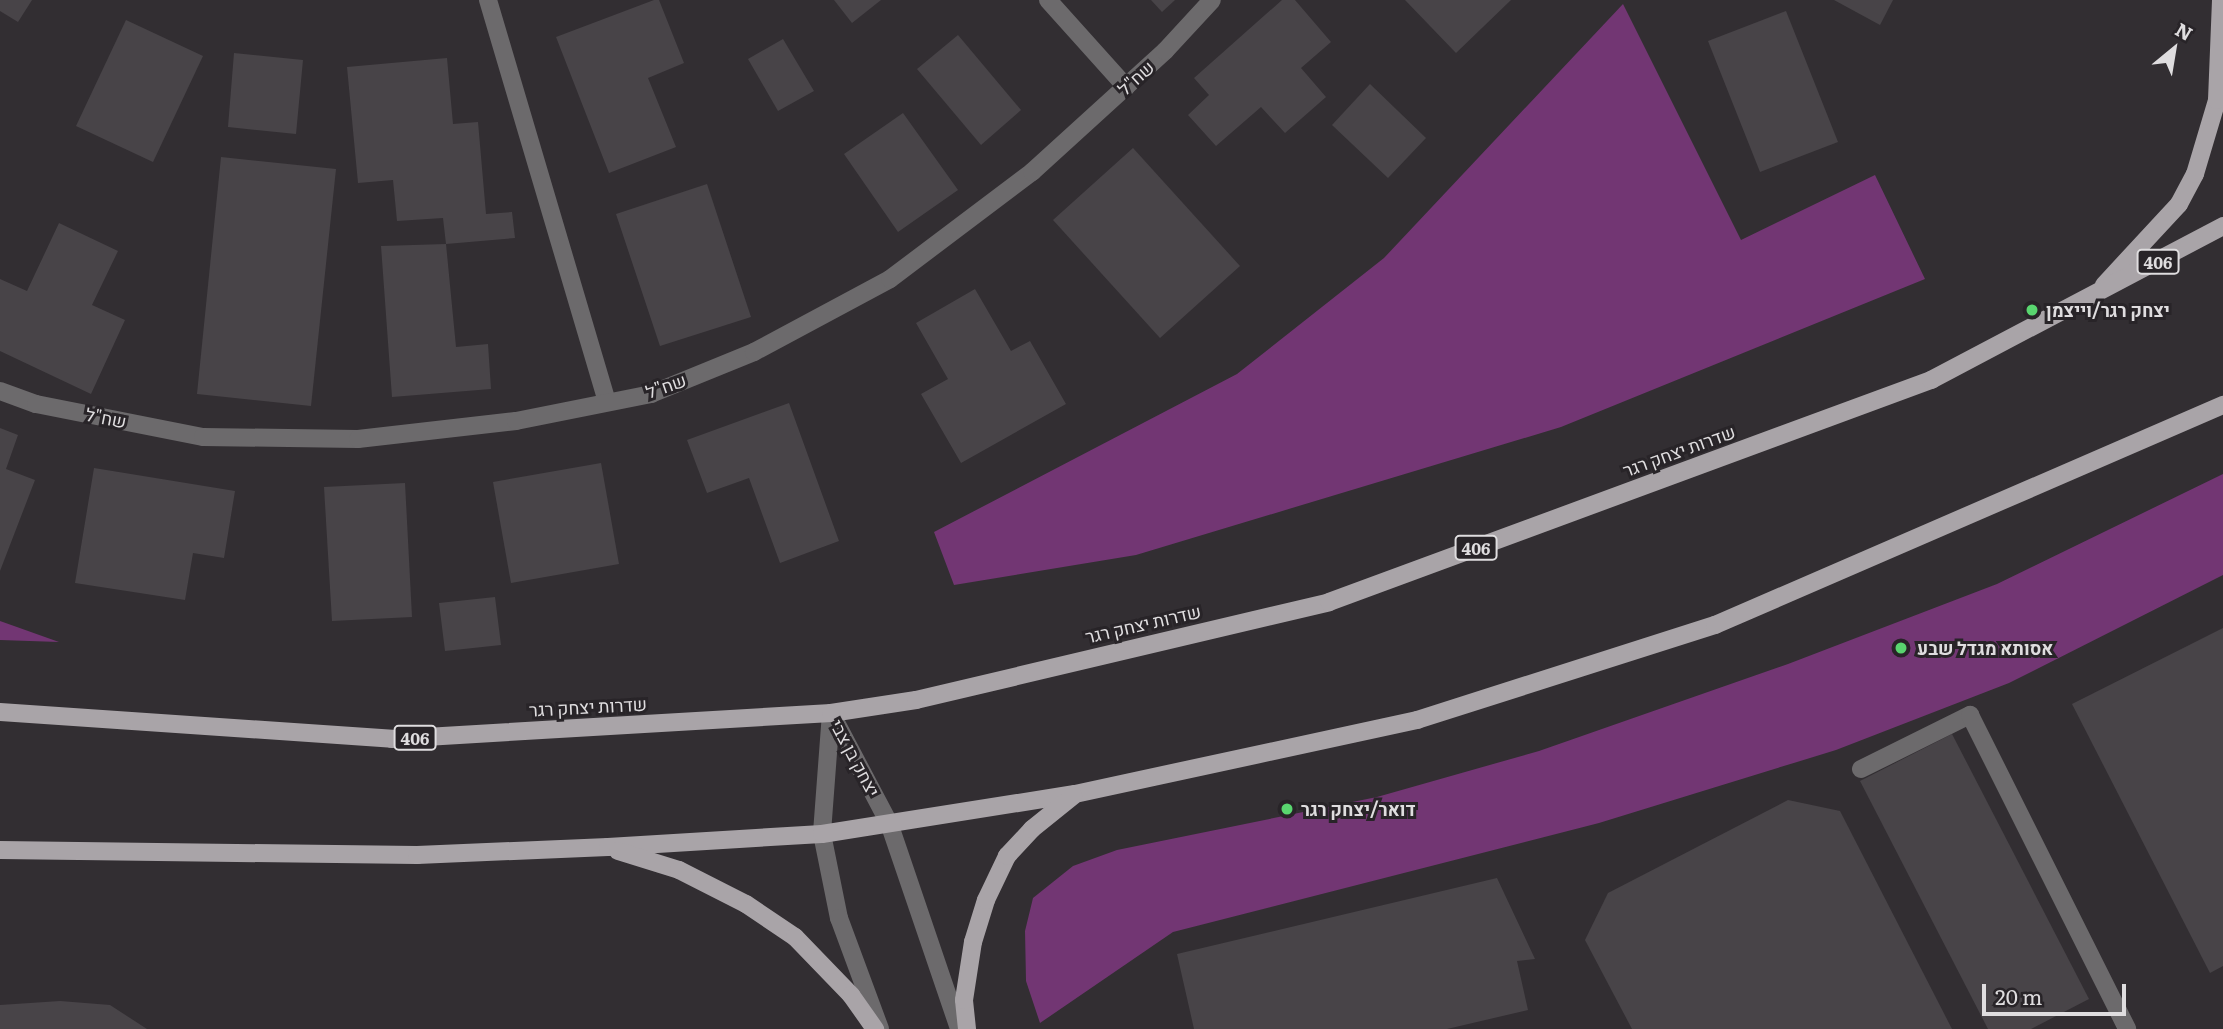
<!DOCTYPE html>
<html>
<head>
<meta charset="utf-8">
<style>
  body { margin:0 }
  #map { position:relative; width:2223px; height:1029px; overflow:hidden; background:#322e32; font-family:Literata,Heebo,serif }
  div>[style] { position:absolute }
  .green>* { inset:0; background:#723673 }
  .building>* { inset:0; background:#484448 }
  .minor>* { height:18px; margin:-9px; padding:0 9px; transform-origin:9px; border-radius:9px; background:#6c6a6c }
  .major>* { height:18px; margin:-9px; padding:0 9px; transform-origin:9px; border-radius:9px; background:#a9a4a8 }
  .dots>* { width:19px; height:19px; translate:-50% -50%; box-sizing:border-box; border:4px solid #282428; border-radius:50% }
  span { translate:-50% -50%; white-space:nowrap; text-align:center; line-height:1.15; -webkit-text-stroke:6px #282428; paint-order:stroke }
  .shield-label span { padding:2px 5px; background:#282428; border:2px solid; border-radius:5px; -webkit-text-stroke-width:0 }
  .shield-label { font-size:16px; color:#dfdddf; font-weight:700 }
  .street-label { font-size:18px; color:#dfdddf }
  .poi-label { font-size:18px; color:#dfdddf; font-weight:700 }
  .left { translate:0 -50%; text-align:left }
  .north { position:absolute; left:2139px; top:14px; width:70px; height:70px; -webkit-text-stroke:5px #282428; paint-order:stroke; rotate:30deg; font-size:19px; font-weight:700; line-height:28px; text-align:center; color:#dfdddf }
  .north::after { content:''; display:block; margin:auto; width:24px; height:32px; background:#dfdddf; clip-path:polygon(50% 0,100% 100%,50% 72%,0 100%) }
  .scale { position:absolute; left:1982px; top:984px; width:144px; height:32px; box-sizing:border-box; border:4px solid #dfdddf; border-top:0; padding-left:9px; font-size:21px; line-height:24px; white-space:nowrap; color:#dfdddf; -webkit-text-stroke:5px #282428; paint-order:stroke }
</style>
</head>
<body>
<div id="map">
  <div class="green">
    <i style="clip-path:polygon(1623px 4px,1741px 240px,1875px 175px,1925px 279px,1561px 427px,1136px 555px,954px 585px,934px 532px,1237px 374px,1384px 258px)"></i>
    <i style="clip-path:polygon(2223px 474px,2223px 575px,2009px 683px,1836px 750px,1599px 823px,1173px 932px,1040px 1023px,1026px 981px,1025px 931px,1033px 898px,1073px 866px,1117px 850px,1377px 797px,1539px 751px,1788px 664px,1997px 584px)"></i>
    <i style="clip-path:polygon(0 621px,59px 642px,0 640px)"></i>
  </div>
  <div class="building">
    <i style="clip-path:polygon(0 0,32px 0,18px 22px,0 11px)"></i>
    <i style="clip-path:polygon(654px 0,659px 0,684px 63px,648px 78px,676px 147px,609px 173px,556px 37px)"></i>
    <i style="clip-path:polygon(834px 0,881px 0,852px 23px)"></i>
    <i style="clip-path:polygon(1151px 0,1175px 0,1162px 12px)"></i>
    <i style="clip-path:polygon(1282px 0,1295px 0,1331px 42px,1301px 68px,1326px 97px,1285px 133px,1261px 107px,1216px 146px,1188px 115px,1209px 95px,1194px 78px)"></i>
    <i style="clip-path:polygon(1405px 0,1511px 0,1456px 53px)"></i>
    <i style="clip-path:polygon(1834px 0,1893px 0,1880px 25px)"></i>
    <i style="clip-path:polygon(1786px 11px,1838px 142px,1760px 172px,1708px 41px)"></i>
    <i style="clip-path:polygon(126px 20px,203px 56px,153px 162px,76px 126px)"></i>
    <i style="clip-path:polygon(958px 35px,1021px 110px,981px 145px,917px 69px)"></i>
    <i style="clip-path:polygon(783px 39px,814px 91px,778px 111px,748px 59px)"></i>
    <i style="clip-path:polygon(234px 53px,303px 60px,296px 134px,228px 127px)"></i>
    <i style="clip-path:polygon(447px 58px,453px 124px,478px 122px,486px 214px,512px 212px,515px 238px,446px 244px,443px 218px,397px 221px,393px 180px,358px 183px,347px 67px)"></i>
    <i style="clip-path:polygon(1370px 84px,1426px 138px,1388px 178px,1332px 125px)"></i>
    <i style="clip-path:polygon(903px 113px,958px 190px,898px 232px,844px 154px)"></i>
    <i style="clip-path:polygon(1133px 148px,1240px 266px,1160px 338px,1053px 220px)"></i>
    <i style="clip-path:polygon(221px 157px,336px 169px,311px 406px,197px 394px)"></i>
    <i style="clip-path:polygon(707px 184px,751px 317px,660px 346px,616px 214px)"></i>
    <i style="clip-path:polygon(59px 223px,118px 251px,92px 305px,125px 320px,91px 394px,0 351px,0 279px,27px 291px)"></i>
    <i style="clip-path:polygon(446px 244px,456px 347px,488px 344px,491px 389px,392px 397px,381px 246px)"></i>
    <i style="clip-path:polygon(975px 289px,1011px 351px,1030px 341px,1066px 404px,961px 463px,921px 394px,948px 379px,916px 323px)"></i>
    <i style="clip-path:polygon(789px 403px,839px 541px,780px 563px,749px 478px,707px 493px,687px 440px)"></i>
    <i style="clip-path:polygon(0 428px,18px 435px,6px 469px,35px 480px,0 571px)"></i>
    <i style="clip-path:polygon(601px 463px,619px 564px,511px 583px,493px 482px)"></i>
    <i style="clip-path:polygon(94px 468px,235px 491px,224px 558px,193px 553px,185px 600px,75px 583px)"></i>
    <i style="clip-path:polygon(405px 483px,412px 617px,332px 621px,324px 487px)"></i>
    <i style="clip-path:polygon(495px 597px,501px 645px,445px 651px,439px 603px)"></i>
    <i style="clip-path:polygon(2223px 628px,2223px 966px,2210px 973px,2072px 704px)"></i>
    <i style="clip-path:polygon(1952px 734px,2089px 999px,2031px 1029px,1988px 1029px,1860px 781px)"></i>
    <i style="clip-path:polygon(1788px 800px,1840px 811px,1952px 1029px,1632px 1029px,1585px 940px,1608px 893px)"></i>
    <i style="clip-path:polygon(1497px 878px,1535px 959px,1517px 961px,1528px 1010px,1447px 1029px,1194px 1029px,1177px 954px)"></i>
    <i style="clip-path:polygon(60px 1001px,110px 1005px,147px 1029px,0 1029px,0 1005px)"></i>
  </div>
  <div class="minor">
    <i style="left:488px;top:0;width:419px;rotate:73.5deg"></i>
    <i style="left:1048px;top:0;width:117px;rotate:48.1deg"></i>
    <i style="left:0;top:391px;width:38px;rotate:20deg"></i>
    <i style="left:36px;top:404px;width:170px;rotate:11.2deg"></i>
    <i style="left:203px;top:437px;width:155px;rotate:0.7deg"></i>
    <i style="left:358px;top:439px;width:159px;rotate:-6.5deg"></i>
    <i style="left:516px;top:421px;width:138px;rotate:-11.3deg"></i>
    <i style="left:651px;top:394px;width:111px;rotate:-22.2deg"></i>
    <i style="left:754px;top:352px;width:154px;rotate:-28.2deg"></i>
    <i style="left:890px;top:279px;width:178px;rotate:-37deg"></i>
    <i style="left:1032px;top:172px;width:180px;rotate:-42.3deg"></i>
    <i style="left:1165px;top:51px;width:69px;rotate:-47.3deg"></i>
    <i style="left:831px;top:713px;width:124px;rotate:62.2deg"></i>
    <i style="left:889px;top:823px;width:218px;rotate:71.2deg"></i>
    <i style="left:831px;top:713px;width:121px;rotate:94.3deg"></i>
    <i style="left:822px;top:834px;width:86px;rotate:78.6deg"></i>
    <i style="left:839px;top:918px;width:118px;rotate:69.7deg"></i>
    <i style="left:1861px;top:769px;width:122px;rotate:-26.4deg"></i>
    <i style="left:1970px;top:715px;width:351px;rotate:63.4deg"></i>
  </div>
  <div class="major">
    <i style="left:2104px;top:285px;width:110px;rotate:-47.2deg"></i>
    <i style="left:2179px;top:204px;width:34px;rotate:-62deg"></i>
    <i style="left:2195px;top:174px;width:77px;rotate:-73.4deg"></i>
    <i style="left:2217px;top:100px;width:100px;rotate:-87.7deg"></i>
    <i style="left:0;top:712px;width:393px;rotate:3.9deg"></i>
    <i style="left:392px;top:739px;width:440px;rotate:-3.4deg"></i>
    <i style="left:831px;top:713px;width:86px;rotate:-8.7deg"></i>
    <i style="left:916px;top:700px;width:424px;rotate:-13.3deg"></i>
    <i style="left:1329px;top:602px;width:642px;rotate:-20.24deg"></i>
    <i style="left:1931px;top:380px;width:330px;rotate:-27.8deg"></i>
    <i style="left:0;top:850px;width:417px;rotate:0.7deg"></i>
    <i style="left:417px;top:855px;width:191px;rotate:-2.4deg"></i>
    <i style="left:608px;top:847px;width:214px;rotate:-3.5deg"></i>
    <i style="left:822px;top:834px;width:256px;rotate:-9deg"></i>
    <i style="left:1075px;top:794px;width:350px;rotate:-12.2deg"></i>
    <i style="left:1417px;top:720px;width:313px;rotate:-17.7deg"></i>
    <i style="left:1715px;top:625px;width:554px;rotate:-23.42deg"></i>
    <i style="left:618px;top:851px;width:64px;rotate:17.3deg"></i>
    <i style="left:679px;top:870px;width:75px;rotate:26.9deg"></i>
    <i style="left:746px;top:904px;width:59px;rotate:34deg"></i>
    <i style="left:795px;top:937px;width:81px;rotate:46deg"></i>
    <i style="left:851px;top:995px;width:42px;rotate:54.8deg"></i>
    <i style="left:967px;top:1029px;width:29px;rotate:-96deg"></i>
    <i style="left:964px;top:1000px;width:59px;rotate:-81.2deg"></i>
    <i style="left:973px;top:942px;width:44px;rotate:-72.8deg"></i>
    <i style="left:986px;top:900px;width:49px;rotate:-64.5deg"></i>
    <i style="left:1007px;top:856px;width:37px;rotate:-47deg"></i>
    <i style="left:1032px;top:829px;width:53px;rotate:-38.8deg"></i>
  </div>
  <div class="dots">
    <i style="left:2032px;top:310px;background:#59d56f"></i>
    <i style="left:1901px;top:648px;background:#59d56f"></i>
    <i style="left:1287px;top:809px;background:#59d56f"></i>
  </div>
  <div class="shield-label">
    <span style="left:2158px;top:262px">406</span>
    <span style="left:1476px;top:548px">406</span>
    <span style="left:415px;top:738px">406</span>
  </div>
  <div class="street-label">
    <span style="left:1136px;top:78px;rotate:-42deg">שח"ל</span>
    <span style="left:666px;top:386px;rotate:-19deg">שח"ל</span>
    <span style="left:106px;top:418px;rotate:11deg">שח"ל</span>
    <span style="left:1679px;top:451px;rotate:-20deg">שדרות יצחק רגר</span>
    <span style="left:1143px;top:624px;rotate:-13deg">שדרות יצחק רגר</span>
    <span style="left:588px;top:707px;rotate:-3deg">שדרות יצחק רגר</span>
    <span style="left:855px;top:758px;rotate:62deg">יצחק בן צבי</span>
  </div>
  <div class="poi-label">
    <span class="left" style="left:2046px;top:310px">יצחק רגר/וייצמן</span>
    <span class="left" style="left:1917px;top:648px">אסותא מגדל שבע</span>
    <span class="left" style="left:1301px;top:809px">דואר/יצחק רגר</span>
  </div>
  <div class="north">N</div>
  <div class="scale">20 m</div>
</div>
</body>
</html>
